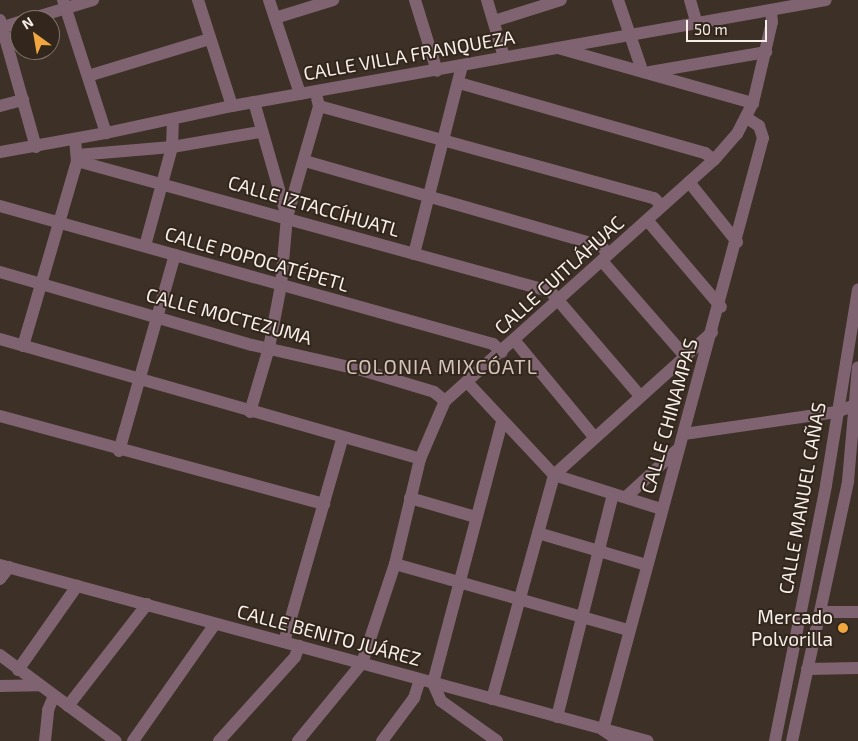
<!DOCTYPE html>
<html>
<head>
<meta charset="utf-8">
<style>
  body { margin:0 }
  #map { position:relative; width:858px; height:741px; overflow:hidden; background:#3c3027; font-family:"Exo 2",sans-serif }
  div>[style] { position:absolute }
  .minor>* { height:12px; margin:-6px; padding:0 6px; transform-origin:6px; border-radius:6px; background:#7f6370 }
  .tertiary>* { height:12px; margin:-6px; padding:0 6px; transform-origin:6px; border-radius:6px; background:#7f6370 }
  .dots>* { width:14px; height:14px; translate:-50% -50%; box-sizing:border-box; border:2px solid #32261d; border-radius:50% }
  span { translate:-50% -50%; white-space:nowrap; text-align:center; line-height:1.15; -webkit-text-stroke:4px #32261d; paint-order:stroke }
  .street-label { font-size:19px; color:#f6eee8 }
  .poi-label { font-size:19px; color:#f6eee8 }
  .right { translate:-100% -50%; text-align:right }
  .neighbourhood-label { font-size:20px; color:#d3c3b8; letter-spacing:1px }
  .north { position:absolute; left:10px; top:10px; width:50px; height:50px; box-sizing:border-box; background:#32261d; border:1px solid #80766e; border-radius:50%; rotate:328deg; font-size:14px; font-weight:700; line-height:20px; text-align:center; color:#f6eee8 }
  .north::after { content:''; display:block; margin:auto; width:18px; height:22px; background:#f1a63f; clip-path:polygon(50% 0,100% 100%,50% 72%,0 100%) }
  .scale { position:absolute; left:686px; top:20px; width:81px; height:22px; box-sizing:border-box; border:2px solid #f6eee8; border-top:0; padding-left:6px; font-size:15px; line-height:18px; white-space:nowrap; color:#f6eee8; -webkit-text-stroke:4px #32261d; paint-order:stroke }
</style>
</head>
<body>
<div id="map">
  <div class="minor">
    <i style="left:198px;top:0;width:111px;rotate:72.2deg"></i>
    <i style="left:269px;top:0;width:99px;rotate:71.7deg"></i>
    <i style="left:415px;top:0;width:74px;rotate:72.8deg"></i>
    <i style="left:487px;top:0;width:59px;rotate:73.4deg"></i>
    <i style="left:618px;top:0;width:74px;rotate:71.1deg"></i>
    <i style="left:690px;top:0;width:26px;rotate:74deg"></i>
    <i style="left:275px;top:18px;width:61px;rotate:-17.2deg"></i>
    <i style="left:0;top:20px;width:132px;rotate:74.2deg"></i>
    <i style="left:27px;top:20px;width:69px;rotate:-16.9deg"></i>
    <i style="left:494px;top:21px;width:70px;rotate:-17.4deg"></i>
    <i style="left:0;top:28px;width:21px;rotate:-17deg"></i>
    <i style="left:558px;top:48px;width:203px;rotate:15.8deg"></i>
    <i style="left:650px;top:72px;width:118px;rotate:-9.8deg"></i>
    <i style="left:88px;top:76px;width:127px;rotate:-16.9deg"></i>
    <i style="left:459px;top:83px;width:256px;rotate:15.9deg"></i>
    <i style="left:705px;top:153px;width:11px;rotate:38deg"></i>
    <i style="left:254px;top:102px;width:120px;rotate:74deg"></i>
    <i style="left:0;top:106px;width:24px;rotate:-15deg"></i>
    <i style="left:319px;top:106px;width:347px;rotate:15.4deg"></i>
    <i style="left:654px;top:198px;width:11px;rotate:45deg"></i>
    <i style="left:75px;top:139px;width:22px;rotate:85deg"></i>
    <i style="left:77px;top:161px;width:492px;rotate:15.4deg"></i>
    <i style="left:551px;top:292px;width:137px;rotate:49.4deg"></i>
    <i style="left:0;top:152px;width:108px;rotate:-10.2deg"></i>
    <i style="left:77px;top:155px;width:95px;rotate:-4.8deg"></i>
    <i style="left:172px;top:147px;width:89px;rotate:-9.7deg"></i>
    <i style="left:305px;top:161px;width:308px;rotate:16deg"></i>
    <i style="left:601px;top:246px;width:11px;rotate:45deg"></i>
    <i style="left:689px;top:182px;width:77px;rotate:51.3deg"></i>
    <i style="left:0;top:206px;width:512px;rotate:15.64deg"></i>
    <i style="left:493px;top:344px;width:12px;rotate:42deg"></i>
    <i style="left:647px;top:220px;width:114px;rotate:49.6deg"></i>
    <i style="left:145px;top:246px;width:103px;rotate:-74.7deg"></i>
    <i style="left:172px;top:147px;width:27px;rotate:-88deg"></i>
    <i style="left:414px;top:254px;width:194px;rotate:-75.7deg"></i>
    <i style="left:602px;top:261px;width:126px;rotate:48.9deg"></i>
    <i style="left:0;top:272px;width:262px;rotate:16.2deg"></i>
    <i style="left:252px;top:345px;width:109px;rotate:12.8deg"></i>
    <i style="left:358px;top:369px;width:79px;rotate:16.8deg"></i>
    <i style="left:434px;top:392px;width:14px;rotate:39deg"></i>
    <i style="left:0;top:339px;width:437px;rotate:15.9deg"></i>
    <i style="left:515px;top:341px;width:124px;rotate:50.5deg"></i>
    <i style="left:23px;top:346px;width:193px;rotate:-73.7deg"></i>
    <i style="left:467px;top:382px;width:127px;rotate:46.9deg"></i>
    <i style="left:554px;top:475px;width:112px;rotate:17.6deg"></i>
    <i style="left:250px;top:412px;width:67px;rotate:-73.5deg"></i>
    <i style="left:269px;top:348px;width:64px;rotate:-79.2deg"></i>
    <i style="left:281px;top:285px;width:68px;rotate:-85deg"></i>
    <i style="left:287px;top:217px;width:116px;rotate:-73.9deg"></i>
    <i style="left:319px;top:106px;width:8px;rotate:-104deg"></i>
    <i style="left:0;top:416px;width:336px;rotate:15.2deg"></i>
    <i style="left:684px;top:434px;width:154px;rotate:-8.2deg"></i>
    <i style="left:836px;top:412px;width:23px;rotate:-20deg"></i>
    <i style="left:119px;top:451px;width:204px;rotate:-74.1deg"></i>
    <i style="left:626px;top:497px;width:69px;rotate:-42.7deg"></i>
    <i style="left:410px;top:498px;width:69px;rotate:16.1deg"></i>
    <i style="left:538px;top:533px;width:113px;rotate:16.5deg"></i>
    <i style="left:395px;top:564px;width:243px;rotate:15.8deg"></i>
    <i style="left:0;top:579px;width:15px;rotate:-53deg"></i>
    <i style="left:823px;top:612px;width:35px"></i>
    <i style="left:284px;top:642px;width:210px;rotate:-74deg"></i>
    <i style="left:807px;top:669px;width:51px;rotate:-1.1deg"></i>
    <i style="left:18px;top:670px;width:103px;rotate:-54.9deg"></i>
    <i style="left:0;top:686px;width:39px;rotate:-1deg"></i>
    <i style="left:492px;top:699px;width:232px;rotate:-74.5deg"></i>
    <i style="left:554px;top:475px;width:213px;rotate:-42.1deg"></i>
    <i style="left:68px;top:706px;width:129px;rotate:-52.2deg"></i>
    <i style="left:557px;top:717px;width:230px;rotate:-75.9deg"></i>
    <i style="left:133px;top:741px;width:143px;rotate:-55deg"></i>
    <i style="left:219px;top:741px;width:113px;rotate:-47.9deg"></i>
    <i style="left:295px;top:657px;width:12px;rotate:-70deg"></i>
    <i style="left:298px;top:741px;width:101px;rotate:-50.6deg"></i>
    <i style="left:362px;top:663px;width:104px;rotate:-71.6deg"></i>
    <i style="left:395px;top:564px;width:108px;rotate:-76.6deg"></i>
    <i style="left:420px;top:459px;width:63px;rotate:-66.7deg"></i>
    <i style="left:445px;top:401px;width:361px;rotate:-41.9deg"></i>
    <i style="left:714px;top:160px;width:35px;rotate:-49deg"></i>
    <i style="left:737px;top:134px;width:35px;rotate:-63deg"></i>
    <i style="left:753px;top:103px;width:83px;rotate:-76.8deg"></i>
    <i style="left:772px;top:22px;width:10px;rotate:-96deg"></i>
    <i style="left:382px;top:741px;width:54px;rotate:-53.3deg"></i>
    <i style="left:414px;top:698px;width:19px;rotate:-72deg"></i>
    <i style="left:497px;top:741px;width:69px;rotate:-144.5deg"></i>
    <i style="left:441px;top:701px;width:20px;rotate:-114deg"></i>
    <i style="left:433px;top:683px;width:271px;rotate:-75.2deg"></i>
    <i style="left:619px;top:741px;width:19px;rotate:-145deg"></i>
    <i style="left:603px;top:730px;width:613px;rotate:-74.88deg"></i>
    <i style="left:763px;top:138px;width:13px;rotate:-108deg"></i>
    <i style="left:759px;top:126px;width:14px;rotate:-146deg"></i>
  </div>
  <div class="tertiary">
    <i style="left:63px;top:0;width:140px;rotate:72.1deg"></i>
    <i style="left:106px;top:133px;width:129px;rotate:-12.1deg"></i>
    <i style="left:232px;top:106px;width:603px;rotate:-10.12deg"></i>
    <i style="left:0;top:565px;width:671px;rotate:15.2deg"></i>
    <i style="left:0;top:655px;width:144px;rotate:36.6deg"></i>
    <i style="left:45px;top:741px;width:31px;rotate:-84deg"></i>
    <i style="left:48px;top:710px;width:15px;rotate:-67deg"></i>
    <i style="left:775px;top:741px;width:261px;rotate:-78.7deg"></i>
    <i style="left:826px;top:485px;width:198px;rotate:-80.7deg"></i>
    <i style="left:792px;top:741px;width:266px;rotate:-77.8deg"></i>
    <i style="left:848px;top:481px;width:114px;rotate:-85deg"></i>
  </div>
  <div class="dots">
    <i style="left:843px;top:628px;background:#f1a63f"></i>
  </div>
  <div class="street-label">
    <span style="left:409px;top:55px;rotate:-10deg">CALLE VILLA FRANQUEZA</span>
    <span style="left:314px;top:206px;rotate:16deg">CALLE IZTACCÍHUATL</span>
    <span style="left:257px;top:259px;rotate:16deg">CALLE POPOCATÉPETL</span>
    <span style="left:559px;top:275px;rotate:-42deg">CALLE CUITLÁHUAC</span>
    <span style="left:229px;top:316px;rotate:15deg">CALLE MOCTEZUMA</span>
    <span style="left:669px;top:416px;rotate:-74deg">CALLE CHINAMPAS</span>
    <span style="left:802px;top:498px;rotate:-80deg">CALLE MANUEL CAÑAS</span>
    <span style="left:329px;top:635px;rotate:15deg">CALLE BENITO JUÁREZ</span>
  </div>
  <div class="poi-label">
    <span class="right" style="left:833px;top:628px">Mercado<br>Polvorilla</span>
  </div>
  <div class="neighbourhood-label">
    <span style="left:442px;top:366px">COLONIA MIXCÓATL</span>
  </div>
  <div class="north">N</div>
  <div class="scale">50 m</div>
</div>
</body>
</html>
